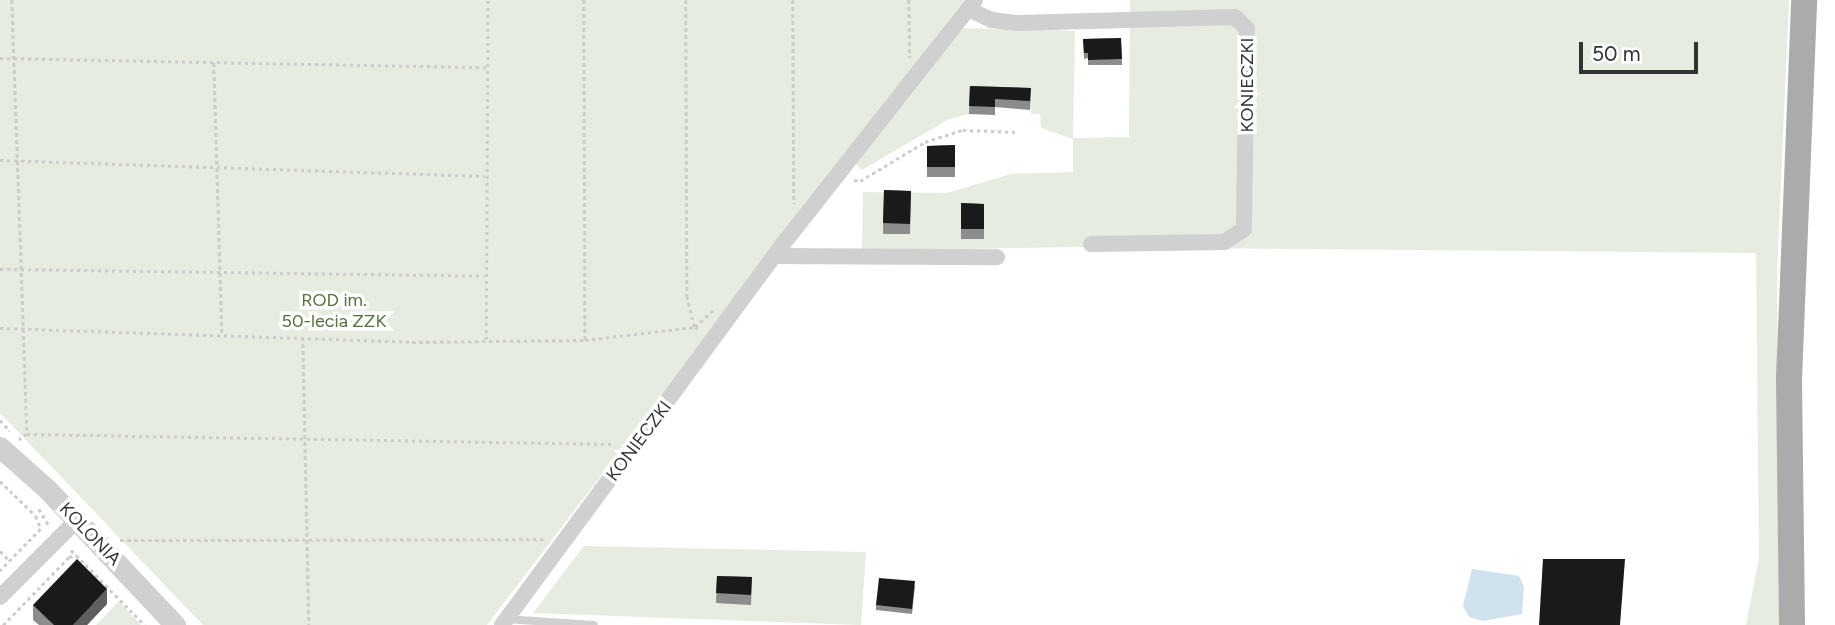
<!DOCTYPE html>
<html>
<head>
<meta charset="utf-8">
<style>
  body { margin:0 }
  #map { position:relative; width:1835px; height:625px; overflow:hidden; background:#fff; font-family:Figtree,sans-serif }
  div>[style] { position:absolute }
  .green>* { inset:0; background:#e6ecdf }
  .water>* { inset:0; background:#cfe2ee }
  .path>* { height:2.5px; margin-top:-1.25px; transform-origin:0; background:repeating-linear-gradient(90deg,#cdcdcd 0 3.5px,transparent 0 7px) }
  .service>* { height:8px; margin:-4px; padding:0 4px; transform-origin:4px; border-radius:4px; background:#d0d0d0 }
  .minor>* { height:16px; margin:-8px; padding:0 8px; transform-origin:8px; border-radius:8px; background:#d0d0d0 }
  .tertiary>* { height:21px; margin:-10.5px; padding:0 10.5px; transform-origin:10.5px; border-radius:10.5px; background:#d0d0d0 }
  .primary>* { height:26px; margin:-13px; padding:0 13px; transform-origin:13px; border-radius:13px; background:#ababab }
  .wall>* { inset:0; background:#8c8c8c }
  .shaded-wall>* { inset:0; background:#5f5f5f }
  .building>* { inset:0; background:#1a1a1a }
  span { translate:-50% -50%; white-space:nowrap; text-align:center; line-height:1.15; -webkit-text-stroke:7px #fff; paint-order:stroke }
  .street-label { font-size:18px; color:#333 }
  .park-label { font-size:18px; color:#56703f }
  .scale { position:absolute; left:1579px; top:42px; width:119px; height:32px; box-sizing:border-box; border:4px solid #333; border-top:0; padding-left:9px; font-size:21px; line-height:24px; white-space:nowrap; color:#333; -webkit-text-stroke:5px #fff; paint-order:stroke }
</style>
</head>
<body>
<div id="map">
  <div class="green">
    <i style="clip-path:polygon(0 0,964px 0,487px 625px,203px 625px,0 413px)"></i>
    <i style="clip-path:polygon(1130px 0,1789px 0,1777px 271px,1779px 625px,1746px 625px,1759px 558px,1756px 253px,1073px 247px,862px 251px,863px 192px,947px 193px,1011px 174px,1073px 172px,1073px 139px,1041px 128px,1040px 114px,1031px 114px,1030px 97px,970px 95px,969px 114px,949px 119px,862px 170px,856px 164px,962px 28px,1075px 31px,1073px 138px,1129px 137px)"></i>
    <i style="clip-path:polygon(584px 546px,866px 552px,861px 625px,533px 613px)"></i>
    <i style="clip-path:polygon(119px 601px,141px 625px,96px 625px)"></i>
  </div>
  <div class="water">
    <i style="clip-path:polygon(1472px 569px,1519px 576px,1524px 587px,1522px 614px,1483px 621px,1469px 617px,1463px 606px)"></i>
  </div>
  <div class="path">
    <i style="left:12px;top:0;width:434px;rotate:88deg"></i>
    <i style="left:27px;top:434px;width:10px;rotate:143deg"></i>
    <i style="left:584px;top:0;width:340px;rotate:89.8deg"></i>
    <i style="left:686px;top:0;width:296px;rotate:89.8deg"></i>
    <i style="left:687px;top:296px;width:32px;rotate:76deg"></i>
    <i style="left:695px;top:327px;width:26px;rotate:-43deg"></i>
    <i style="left:793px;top:0;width:204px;rotate:89.7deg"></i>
    <i style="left:909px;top:0;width:58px;rotate:89deg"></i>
    <i style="left:0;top:58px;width:488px;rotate:1.1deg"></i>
    <i style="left:214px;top:63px;width:272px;rotate:88.3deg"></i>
    <i style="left:0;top:160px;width:485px;rotate:1.9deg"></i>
    <i style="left:854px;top:180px;width:6px;rotate:9deg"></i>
    <i style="left:860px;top:181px;width:76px;rotate:-31deg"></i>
    <i style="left:925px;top:142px;width:40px;rotate:-18deg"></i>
    <i style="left:963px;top:130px;width:54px;rotate:2.1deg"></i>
    <i style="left:0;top:269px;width:484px;rotate:0.8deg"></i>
    <i style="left:0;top:328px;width:412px;rotate:1.9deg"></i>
    <i style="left:412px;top:342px;width:173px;rotate:-0.7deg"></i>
    <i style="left:585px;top:340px;width:111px;rotate:-6.7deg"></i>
    <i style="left:695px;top:327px;width:7px;rotate:34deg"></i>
    <i style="left:303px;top:337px;width:288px;rotate:88.8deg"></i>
    <i style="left:486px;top:340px;width:340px;rotate:-89.7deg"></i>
    <i style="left:0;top:420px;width:15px;rotate:48deg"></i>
    <i style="left:27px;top:434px;width:588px;rotate:0.97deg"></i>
    <i style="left:0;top:481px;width:50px;rotate:44.2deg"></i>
    <i style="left:36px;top:516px;width:14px;rotate:69deg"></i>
    <i style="left:41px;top:529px;width:59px;rotate:134.3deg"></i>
    <i style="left:39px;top:509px;width:21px;rotate:59deg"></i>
    <i style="left:120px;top:540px;width:424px;rotate:-0.1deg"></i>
    <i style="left:71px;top:550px;width:105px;rotate:45.4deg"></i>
    <i style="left:0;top:551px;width:14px;rotate:45deg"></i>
    <i style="left:3px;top:625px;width:95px;rotate:-45.9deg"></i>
    <i style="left:69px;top:557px;width:7px;rotate:-16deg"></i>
  </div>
  <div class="service">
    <i style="left:506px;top:619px;width:88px;rotate:3.9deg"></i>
  </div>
  <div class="minor">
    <i style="left:968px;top:9px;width:26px;rotate:25deg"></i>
    <i style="left:992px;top:20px;width:26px;rotate:7deg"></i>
    <i style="left:1018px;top:23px;width:217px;rotate:-1.6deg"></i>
    <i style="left:1235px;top:17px;width:17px;rotate:45deg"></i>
    <i style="left:1247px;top:29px;width:200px;rotate:90.9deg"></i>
    <i style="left:1244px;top:229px;width:23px;rotate:146deg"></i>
    <i style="left:1225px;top:242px;width:134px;rotate:179.1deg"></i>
    <i style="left:775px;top:256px;width:222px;rotate:0.3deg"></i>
    <i style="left:0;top:597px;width:109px;rotate:-45deg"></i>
    <i style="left:502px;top:625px;width:480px;rotate:-53.6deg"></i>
    <i style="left:787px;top:239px;width:304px;rotate:-51.8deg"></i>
  </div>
  <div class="tertiary">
    <i style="left:0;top:447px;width:63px;rotate:41.8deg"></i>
    <i style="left:47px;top:489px;width:187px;rotate:46.7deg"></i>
  </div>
  <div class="primary">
    <i style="left:1792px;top:625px;width:246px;rotate:-90.7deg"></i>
    <i style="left:1789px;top:379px;width:379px;rotate:-87.7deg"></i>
  </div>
  <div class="wall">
    <i style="clip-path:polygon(1121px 38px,1122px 65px,1088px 65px,1088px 58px,1084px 59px,1083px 39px)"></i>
    <i style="clip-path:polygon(970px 86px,1031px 88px,1030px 110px,995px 107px,995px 115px,969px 114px)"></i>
    <i style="clip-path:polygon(955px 145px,955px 177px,927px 177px,927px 146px)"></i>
    <i style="clip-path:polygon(884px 190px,911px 191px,910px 234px,883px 234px)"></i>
    <i style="clip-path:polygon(961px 203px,984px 204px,984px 239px,961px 239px)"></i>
    <i style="clip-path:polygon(717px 576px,752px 577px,751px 605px,716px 603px)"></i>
    <i style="clip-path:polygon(915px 586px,912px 614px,876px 610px,876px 605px)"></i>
    <i style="clip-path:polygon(107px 604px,87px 625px,39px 625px,33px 620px,33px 605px)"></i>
  </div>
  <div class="shaded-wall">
    <i style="clip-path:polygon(107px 589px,107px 604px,87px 625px,73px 625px)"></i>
  </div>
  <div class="building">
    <i style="clip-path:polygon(1121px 38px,1122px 59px,1088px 60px,1088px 53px,1084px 53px,1083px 39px)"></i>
    <i style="clip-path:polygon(970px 86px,1031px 88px,1030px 101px,995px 99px,995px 107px,969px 106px)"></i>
    <i style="clip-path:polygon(955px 145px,955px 167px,927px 167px,927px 146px)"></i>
    <i style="clip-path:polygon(884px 190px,911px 191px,910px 224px,883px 223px)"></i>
    <i style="clip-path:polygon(961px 203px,984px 204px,984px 229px,961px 229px)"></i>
    <i style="clip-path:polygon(77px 559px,107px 589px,73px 625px,54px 625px,33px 605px)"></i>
    <i style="clip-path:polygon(1543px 559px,1625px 559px,1620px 625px,1539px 625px)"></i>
    <i style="clip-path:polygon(717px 576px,752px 577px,751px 595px,716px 593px)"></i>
    <i style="clip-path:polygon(879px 578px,915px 581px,912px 609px,876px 605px)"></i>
  </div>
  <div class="street-label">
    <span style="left:1247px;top:85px;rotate:-90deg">KONIECZKI</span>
    <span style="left:639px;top:441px;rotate:-53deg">KONIECZKI</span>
    <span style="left:90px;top:534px;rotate:46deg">KOLONIA</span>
  </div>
  <div class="park-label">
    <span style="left:334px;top:311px">ROD im.<br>50-lecia ZZK</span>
  </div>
  <div class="scale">50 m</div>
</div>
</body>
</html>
